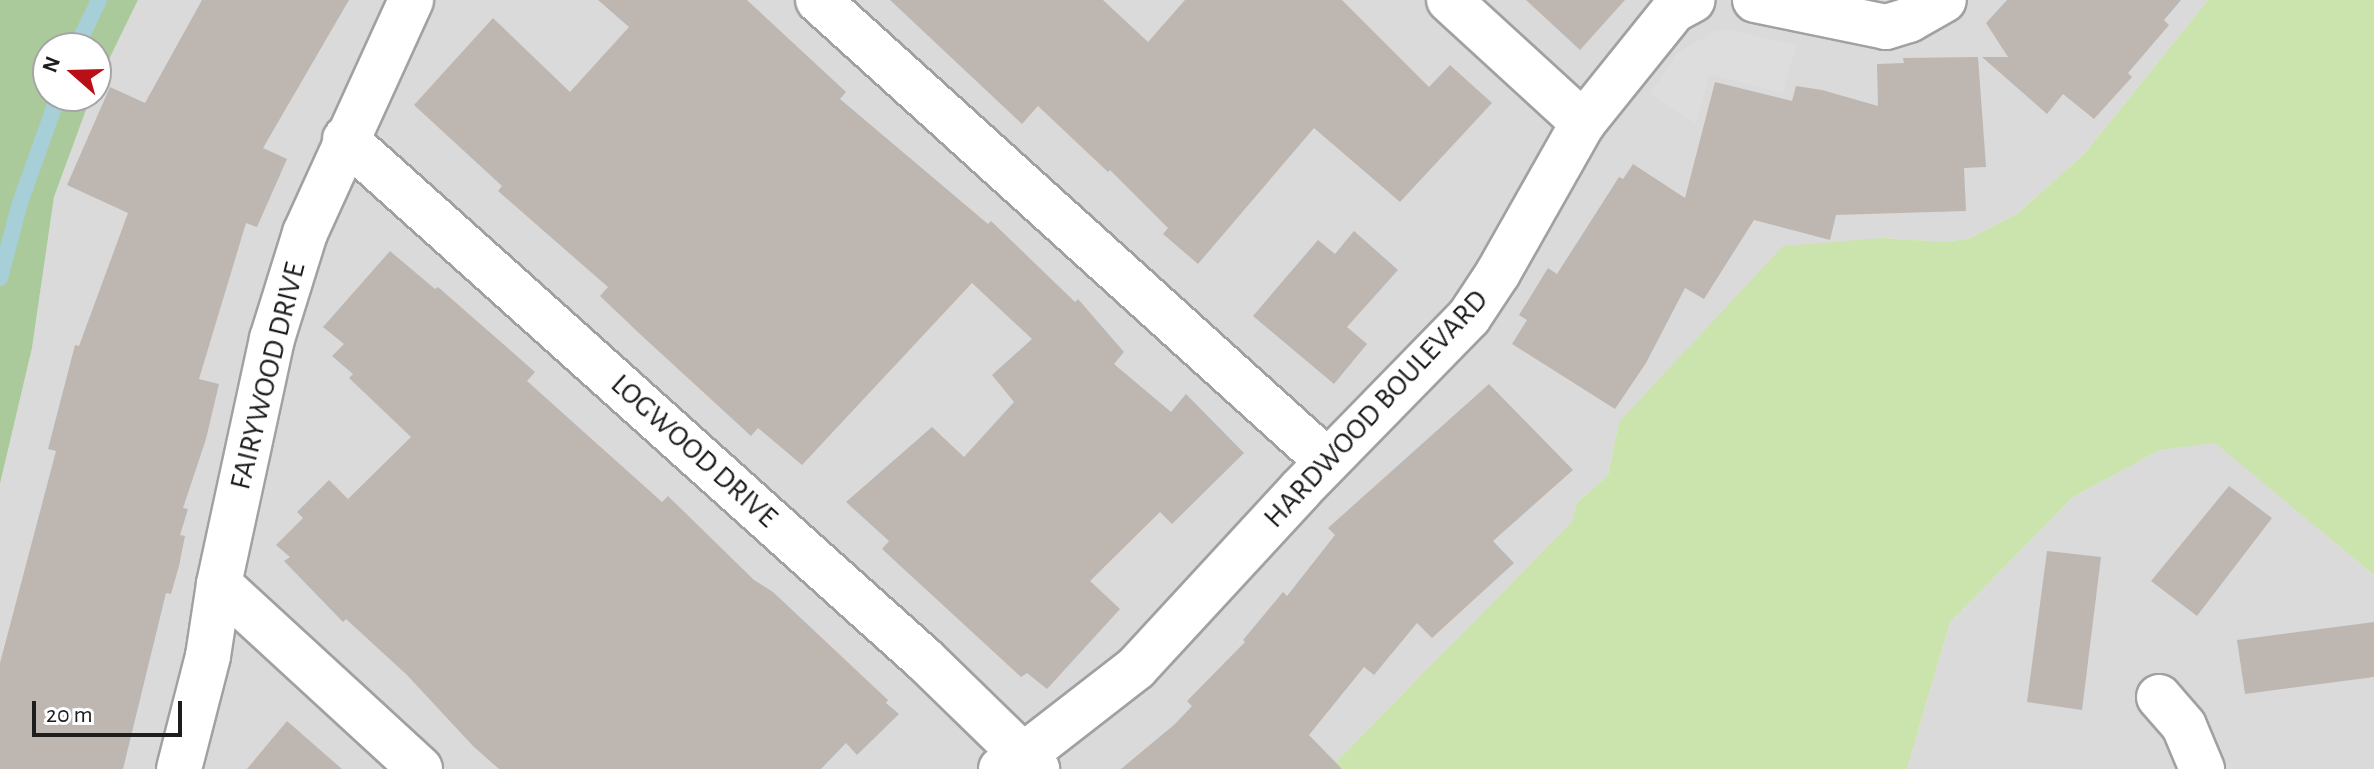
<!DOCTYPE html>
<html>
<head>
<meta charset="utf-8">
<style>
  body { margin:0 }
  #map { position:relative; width:2374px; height:769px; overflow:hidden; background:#eeeae4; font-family:"Alegreya Sans",sans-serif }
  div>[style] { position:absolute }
  .residential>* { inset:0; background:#dbdada }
  .grass>* { inset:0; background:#cbe4ad }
  .forest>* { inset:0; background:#abca9c }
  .parking>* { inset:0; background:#ddd }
  .stream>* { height:16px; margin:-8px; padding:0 8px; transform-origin:8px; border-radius:8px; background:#a7cfd8 }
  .building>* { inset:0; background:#beb6b1 }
  .roads { filter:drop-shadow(2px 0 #a1a1a1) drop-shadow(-2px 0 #a1a1a1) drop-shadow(0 2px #a1a1a1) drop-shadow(0 -2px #a1a1a1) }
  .street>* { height:44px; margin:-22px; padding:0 22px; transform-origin:22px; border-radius:22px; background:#fff }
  span { translate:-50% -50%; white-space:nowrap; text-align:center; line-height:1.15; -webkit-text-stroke:6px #fff; paint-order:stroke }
  .street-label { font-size:30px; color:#1d1d1d }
  .north { position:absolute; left:32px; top:32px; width:80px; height:80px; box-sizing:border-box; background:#fff; border:2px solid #a5a5a5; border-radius:50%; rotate:290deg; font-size:22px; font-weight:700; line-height:32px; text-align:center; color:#1d1d1d }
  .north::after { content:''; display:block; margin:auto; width:28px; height:36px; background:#bb0f17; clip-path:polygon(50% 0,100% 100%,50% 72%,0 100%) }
  .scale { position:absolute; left:32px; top:701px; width:150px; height:36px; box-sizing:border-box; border:4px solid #1d1d1d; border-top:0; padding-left:10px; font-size:24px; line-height:28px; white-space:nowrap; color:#1d1d1d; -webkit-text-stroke:6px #fff; paint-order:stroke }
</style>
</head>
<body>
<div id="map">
  <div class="residential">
    <i style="clip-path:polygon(138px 0,2208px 0,2084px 154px,2017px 214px,1970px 238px,1946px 242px,1882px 238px,1619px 422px,1608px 475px,1577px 503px,1573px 522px,1329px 769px,0 769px,0 484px,32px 348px,54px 197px,87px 104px,91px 96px,96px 96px,96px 86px)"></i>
    <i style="clip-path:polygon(2215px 442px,2374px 575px,2374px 769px,1907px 769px,1950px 622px,2073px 497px,2160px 450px)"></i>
  </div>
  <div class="grass">
    <i style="clip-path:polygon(2208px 0,2374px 0,2374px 575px,2215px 443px,2160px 450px,2073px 497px,1950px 622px,1907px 769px,1329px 769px,1572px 522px,1577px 503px,1608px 475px,1619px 422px,1783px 246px,1882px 238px,1946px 242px,1970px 238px,2017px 214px,2084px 154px)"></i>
  </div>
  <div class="forest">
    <i style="clip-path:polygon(0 0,138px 0,96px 86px,96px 48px,48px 48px,48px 96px,91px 96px,54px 197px,32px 348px,0 484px)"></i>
  </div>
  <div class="parking">
    <i style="clip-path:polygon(1729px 29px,1796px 45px,1783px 93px,1709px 74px,1696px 124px,1650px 94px,1677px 53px,1715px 31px)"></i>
  </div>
  <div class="stream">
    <i style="left:76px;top:48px;width:53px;rotate:-64.4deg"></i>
    <i style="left:0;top:278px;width:78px;rotate:-75.1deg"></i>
    <i style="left:20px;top:203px;width:114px;rotate:-70.4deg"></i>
  </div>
  <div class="building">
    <i style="clip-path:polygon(202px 0,349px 0,263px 148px,287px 159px,257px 227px,246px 223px,199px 379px,219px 384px,206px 439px,183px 508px,188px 509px,180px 535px,185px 536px,179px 566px,171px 594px,166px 593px,123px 769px,0 769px,0 663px,56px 451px,48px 449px,75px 345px,79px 346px,128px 213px,67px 185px,110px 87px,145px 103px)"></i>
    <i style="clip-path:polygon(598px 0,747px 0,846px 92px,840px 99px,988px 224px,991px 221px,1075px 302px,1078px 299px,1124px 352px,1114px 364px,1171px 412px,1186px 394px,1244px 453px,1172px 524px,1160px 512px,1090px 581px,1120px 609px,1047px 689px,1027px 673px,1021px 677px,882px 549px,889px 541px,846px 502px,932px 427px,964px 457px,1014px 402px,992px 375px,1032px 339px,972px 283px,802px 465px,758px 428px,751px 436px,641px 335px,600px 296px,608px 287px,498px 191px,502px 186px,414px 105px,493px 18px,570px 92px,629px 27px)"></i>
    <i style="clip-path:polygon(890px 0,1103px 0,1148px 42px,1185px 0,1342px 0,1429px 87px,1450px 65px,1492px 103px,1400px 202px,1314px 128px,1198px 264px,1163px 234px,1168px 228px,1110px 170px,1108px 172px,1038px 106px,1022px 124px)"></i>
    <i style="clip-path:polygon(1526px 0,1625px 0,1580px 50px)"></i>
    <i style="clip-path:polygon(2007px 0,2181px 0,2164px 20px,2169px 25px,2128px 73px,2132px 77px,2094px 119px,2063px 94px,2047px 114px,1982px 57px,2008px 57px,1986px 23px)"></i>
    <i style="clip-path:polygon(1978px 57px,1986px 167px,1964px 168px,1966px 211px,1836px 215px,1830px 240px,1754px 220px,1704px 299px,1685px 288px,1646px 363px,1615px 409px,1512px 344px,1527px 320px,1519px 315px,1548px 268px,1557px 274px,1619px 177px,1623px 179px,1633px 164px,1685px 198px,1715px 82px,1792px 101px,1796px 86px,1822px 90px,1878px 106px,1877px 64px,1904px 63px,1903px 58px)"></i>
    <i style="clip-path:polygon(1354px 231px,1398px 270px,1347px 327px,1367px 344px,1334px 384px,1253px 316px,1318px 240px,1335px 254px)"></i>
    <i style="clip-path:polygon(390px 251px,435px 289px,438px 287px,535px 372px,527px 381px,662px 502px,668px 496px,754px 580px,773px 592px,888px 700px,886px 703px,899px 714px,857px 755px,846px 743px,821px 769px,499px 769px,473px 746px,407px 675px,346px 619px,343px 622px,284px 561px,290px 557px,276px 545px,303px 518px,297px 512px,329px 480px,348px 499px,411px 437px,349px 378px,353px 374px,332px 356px,344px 344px,323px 327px)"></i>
    <i style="clip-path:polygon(1489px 384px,1573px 470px,1493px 541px,1514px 563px,1432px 638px,1417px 623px,1374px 675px,1364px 667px,1309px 735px,1342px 769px,1121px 769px,1175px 724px,1192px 706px,1187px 701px,1245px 642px,1243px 640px,1283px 592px,1287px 596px,1335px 535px,1328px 528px)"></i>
    <i style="clip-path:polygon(2229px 486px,2272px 518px,2197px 616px,2151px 581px)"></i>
    <i style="clip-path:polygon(2047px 551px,2101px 557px,2082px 710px,2027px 702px)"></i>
    <i style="clip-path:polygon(2374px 622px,2374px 677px,2245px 694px,2237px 640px)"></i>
    <i style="clip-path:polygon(287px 721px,342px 769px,247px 769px)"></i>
  </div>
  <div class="roads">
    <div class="street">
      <i style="left:818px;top:0;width:687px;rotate:42.17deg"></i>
      <i style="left:1449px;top:0;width:182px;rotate:42.5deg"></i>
      <i style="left:1755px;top:0;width:134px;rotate:11.6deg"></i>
      <i style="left:1886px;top:27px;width:24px;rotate:-17deg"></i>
      <i style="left:1909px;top:20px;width:40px;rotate:-29.7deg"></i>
      <i style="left:345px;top:139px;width:778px;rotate:41.93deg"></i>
      <i style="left:924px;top:659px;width:158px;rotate:44.2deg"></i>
      <i style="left:219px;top:584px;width:273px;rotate:42.6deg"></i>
      <i style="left:2159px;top:697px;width:38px;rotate:49deg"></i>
      <i style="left:2184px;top:726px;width:47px;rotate:67.3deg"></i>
      <i style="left:179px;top:769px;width:117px;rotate:-75.6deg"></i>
      <i style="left:208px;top:656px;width:73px;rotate:-81.3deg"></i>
      <i style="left:219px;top:584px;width:251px;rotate:-77.8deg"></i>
      <i style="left:272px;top:339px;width:111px;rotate:-72.7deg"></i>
      <i style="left:305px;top:233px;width:256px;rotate:-65.5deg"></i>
      <i style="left:1001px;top:769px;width:27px;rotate:-31deg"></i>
      <i style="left:1024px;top:755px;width:142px;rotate:-37.8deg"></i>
      <i style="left:1136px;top:668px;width:242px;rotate:-47.3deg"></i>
      <i style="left:1300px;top:490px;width:242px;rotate:-45.7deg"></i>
      <i style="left:1469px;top:317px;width:53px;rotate:-56.6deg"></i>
      <i style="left:1498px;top:273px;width:172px;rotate:-60.5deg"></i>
      <i style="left:1583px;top:123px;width:145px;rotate:-51.2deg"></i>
      <i style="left:1674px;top:10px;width:21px;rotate:-28deg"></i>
    </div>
  </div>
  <div class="street-label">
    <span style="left:268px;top:376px;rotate:-76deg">FAIRYWOOD DRIVE</span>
    <span style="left:1376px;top:409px;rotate:-47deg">HARDWOOD BOULEVARD</span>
    <span style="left:694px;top:451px;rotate:42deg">LOGWOOD DRIVE</span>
  </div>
  <div class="north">N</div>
  <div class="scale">20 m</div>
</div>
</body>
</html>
